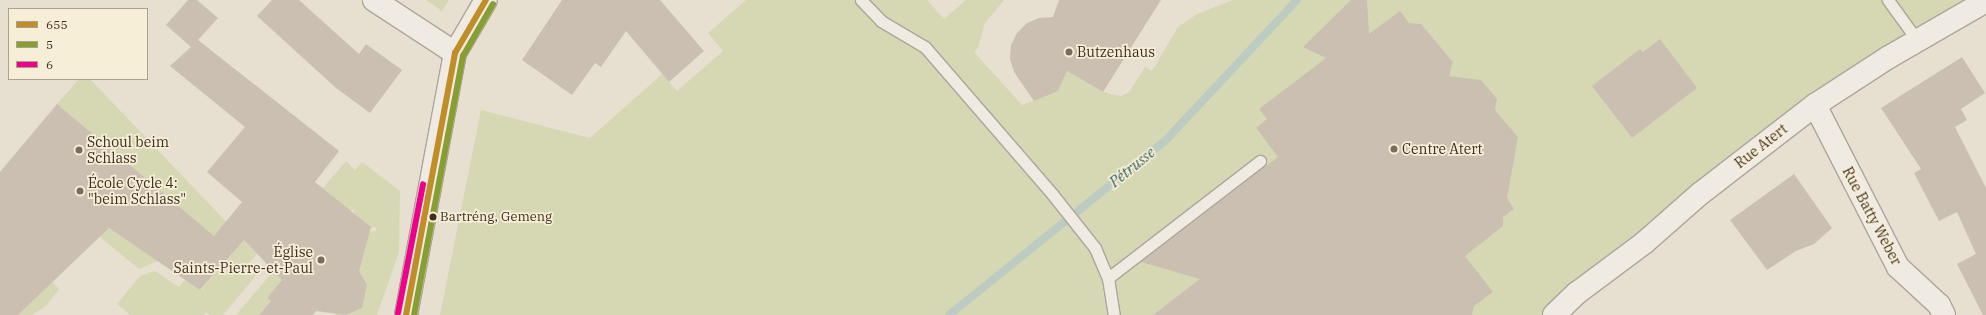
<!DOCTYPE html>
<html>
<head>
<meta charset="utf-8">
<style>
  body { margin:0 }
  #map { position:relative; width:1986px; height:315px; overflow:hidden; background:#e7e0d1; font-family:"IBM Plex Serif",serif }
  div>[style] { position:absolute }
  .green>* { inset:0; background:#d6d7b3 }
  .stream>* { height:8px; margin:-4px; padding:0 4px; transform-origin:4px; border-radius:4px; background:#bcccc2 }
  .building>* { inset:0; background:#cbbfb2 }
  .roads { filter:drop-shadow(1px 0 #ada599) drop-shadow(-1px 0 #ada599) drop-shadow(0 1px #ada599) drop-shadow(0 -1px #ada599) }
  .lane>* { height:11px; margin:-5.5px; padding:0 5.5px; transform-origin:5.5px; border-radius:5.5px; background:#efebe3 }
  .street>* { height:22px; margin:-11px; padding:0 11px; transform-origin:11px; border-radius:11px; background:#efebe3 }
  .bus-1>* { height:6px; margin:-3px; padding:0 3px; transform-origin:3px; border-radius:3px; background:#c08d27 }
  .bus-2>* { height:6px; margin:-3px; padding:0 3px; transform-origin:3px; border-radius:3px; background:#869e32 }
  .bus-3>* { height:6px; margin:-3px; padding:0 3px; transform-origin:3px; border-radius:3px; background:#ed028c }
  .dots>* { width:11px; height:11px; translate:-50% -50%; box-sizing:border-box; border:2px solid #f7eed8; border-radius:50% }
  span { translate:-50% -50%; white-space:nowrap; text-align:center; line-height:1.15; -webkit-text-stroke:3.5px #f7eed8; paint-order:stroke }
  .bus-label { font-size:13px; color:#3d2e20 }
  .left { translate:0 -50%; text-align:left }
  .poi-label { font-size:14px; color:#3d2e20 }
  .right { translate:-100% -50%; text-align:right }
  .street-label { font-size:14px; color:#3d2e20 }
  .water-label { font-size:15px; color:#2f5d5a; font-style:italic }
  .legend { position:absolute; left:8px; top:8px; width:140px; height:72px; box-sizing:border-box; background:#f7eed8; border:1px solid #ada18e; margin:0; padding:5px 7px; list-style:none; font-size:12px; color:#3d2e20 }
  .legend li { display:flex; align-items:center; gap:8px; height:20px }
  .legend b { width:20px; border:1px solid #ada18e }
</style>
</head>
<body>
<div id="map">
  <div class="green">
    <i style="clip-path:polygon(426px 0,449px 0,442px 11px)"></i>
    <i style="clip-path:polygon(746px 0,927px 0,944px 19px,966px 0,1004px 0,985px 23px,978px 48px,974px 52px,1022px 105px,1058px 91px,1067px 71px,1103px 92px,1121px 96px,1129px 92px,1145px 67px,1152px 71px,1178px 27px,1197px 14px,1233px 0,1986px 0,1917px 40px,1554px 315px,440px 315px,481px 110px,590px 138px,662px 74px,677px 91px,723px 51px,708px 33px)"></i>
    <i style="clip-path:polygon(79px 79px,90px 79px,257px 254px,247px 265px,258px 273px,223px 315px,210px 315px,206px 312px,204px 315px,130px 315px,117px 304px,140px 276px,155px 271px,179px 287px,185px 280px,201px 290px,233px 253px,57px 104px)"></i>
    <i style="clip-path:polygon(346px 161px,355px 170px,362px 162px,400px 191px,399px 252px,377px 315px,335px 315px,363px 279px,362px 276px,358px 278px,349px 271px,361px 262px,368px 232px,376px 231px,376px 227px,371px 228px,354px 213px,354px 209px,350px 211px,323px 188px)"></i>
    <i style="clip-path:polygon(109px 228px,158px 261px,139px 269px,99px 236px)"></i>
    <i style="clip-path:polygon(274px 270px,291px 276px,269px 296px,267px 298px,271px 301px,259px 315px,236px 315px)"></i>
    <i style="clip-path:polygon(52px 282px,59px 289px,46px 306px,32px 315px,18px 315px)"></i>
  </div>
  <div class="stream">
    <i style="left:949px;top:315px;width:277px;rotate:-38.9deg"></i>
    <i style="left:1165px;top:141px;width:193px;rotate:-46.9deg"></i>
  </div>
  <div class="building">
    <i style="clip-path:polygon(188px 0,197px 0,218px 18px,198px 40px,339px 151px,315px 182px,371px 227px,359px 271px,367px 285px,362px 308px,346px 315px,316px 311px,313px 315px,259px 315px,271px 301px,267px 298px,282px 280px,244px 240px,200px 290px,109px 228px,18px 315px,0 315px,0 172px,57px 104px,214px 236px,242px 202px,207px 172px,245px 127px,170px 66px,191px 47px,166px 25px)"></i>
    <i style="clip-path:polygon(272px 0,299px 0,359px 54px,366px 44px,402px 70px,370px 113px,336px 88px,257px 16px)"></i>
    <i style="clip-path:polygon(562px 0,660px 0,704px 51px,669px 82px,626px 31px,601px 67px,595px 63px,572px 95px,522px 60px)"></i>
    <i style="clip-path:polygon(1059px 0,1161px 0,1103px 92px,1067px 71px,1058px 91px,1034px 101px,1014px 72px,1010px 59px,1011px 45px,1017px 33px,1027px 23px,1039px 18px,1053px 17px)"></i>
    <i style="clip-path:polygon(1351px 0,1367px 0,1369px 34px,1400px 11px,1409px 23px,1421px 24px,1453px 62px,1449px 76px,1481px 80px,1497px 99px,1495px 110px,1518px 137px,1507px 198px,1514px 209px,1503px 217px,1503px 226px,1465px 256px,1493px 292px,1474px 306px,1472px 315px,1153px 315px,1200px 279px,1141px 262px,1278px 157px,1256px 128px,1267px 119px,1259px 109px,1326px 58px,1303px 47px)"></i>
    <i style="clip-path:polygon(1660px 39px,1697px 88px,1632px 138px,1592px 86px,1640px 49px,1643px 52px)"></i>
    <i style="clip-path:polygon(1962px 57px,1985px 93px,1961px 109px,1967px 120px,1955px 127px,1986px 188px,1986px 315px,1983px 315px,1957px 264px,1976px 254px,1957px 212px,1939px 221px,1914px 173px,1921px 169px,1881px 108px)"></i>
    <i style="clip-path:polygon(1794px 174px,1832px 228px,1814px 244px,1796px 251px,1767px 270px,1730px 220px)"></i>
  </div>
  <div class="roads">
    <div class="lane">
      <i style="left:861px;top:0;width:29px;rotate:46deg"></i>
      <i style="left:881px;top:21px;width:51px;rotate:30.6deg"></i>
      <i style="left:925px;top:47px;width:196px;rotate:49.1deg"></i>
      <i style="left:1053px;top:195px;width:68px;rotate:51.6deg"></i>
      <i style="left:1095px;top:248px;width:33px;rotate:67deg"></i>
      <i style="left:1108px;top:278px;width:37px;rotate:81deg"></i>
      <i style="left:1888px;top:0;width:49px;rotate:54.1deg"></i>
      <i style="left:1108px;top:278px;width:192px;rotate:-37.6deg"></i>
    </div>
    <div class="street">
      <i style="left:374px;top:0;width:97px;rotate:33.2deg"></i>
      <i style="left:1815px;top:105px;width:182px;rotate:62.9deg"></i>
      <i style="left:1898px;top:267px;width:56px;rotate:42.8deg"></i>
      <i style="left:1939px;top:305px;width:11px;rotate:63deg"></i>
      <i style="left:406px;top:315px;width:267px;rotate:-79.4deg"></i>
      <i style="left:455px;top:53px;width:61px;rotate:-59.7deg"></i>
      <i style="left:1554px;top:315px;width:32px;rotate:-44deg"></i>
      <i style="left:1577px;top:293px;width:84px;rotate:-36.7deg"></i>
      <i style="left:1644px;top:243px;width:76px;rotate:-41.3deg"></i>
      <i style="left:1701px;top:193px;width:144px;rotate:-37.7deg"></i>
      <i style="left:1815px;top:105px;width:88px;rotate:-33deg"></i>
      <i style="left:1889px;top:57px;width:112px;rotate:-30deg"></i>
    </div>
  </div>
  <div class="bus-1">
    <i style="left:406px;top:315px;width:267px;rotate:-79.4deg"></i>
    <i style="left:455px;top:53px;width:61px;rotate:-59.7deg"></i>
  </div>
  <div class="bus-2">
    <i style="left:414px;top:315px;width:264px;rotate:-79.3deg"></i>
    <i style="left:463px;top:56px;width:60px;rotate:-60deg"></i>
  </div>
  <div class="bus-3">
    <i style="left:398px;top:313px;width:131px;rotate:-79deg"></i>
  </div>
  <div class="dots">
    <i style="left:1069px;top:52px;background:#786c5e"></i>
    <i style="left:1394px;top:149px;background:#786c5e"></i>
    <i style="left:79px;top:150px;background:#786c5e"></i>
    <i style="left:80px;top:191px;background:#786c5e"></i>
    <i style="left:433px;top:217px;background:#3d2e20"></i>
    <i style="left:321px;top:260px;background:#786c5e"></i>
  </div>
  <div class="bus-label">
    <span class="left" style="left:440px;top:217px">Bartréng, Gemeng</span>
  </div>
  <div class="poi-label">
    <span class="left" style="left:1077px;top:52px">Butzenhaus</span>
    <span class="left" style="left:87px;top:150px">Schoul beim<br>Schlass</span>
    <span class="left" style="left:1402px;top:149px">Centre Atert</span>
    <span class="left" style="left:88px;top:191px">École Cycle 4:<br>"beim Schlass"</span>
    <span class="right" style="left:313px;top:260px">Église<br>Saints-Pierre-et-Paul</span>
  </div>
  <div class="street-label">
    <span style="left:1761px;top:146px;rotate:-38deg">Rue Atert</span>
    <span style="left:1872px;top:216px;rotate:62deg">Rue Batty Weber</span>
  </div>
  <div class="water-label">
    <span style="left:1132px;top:167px;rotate:-39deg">Pétrusse</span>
  </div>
  <ul class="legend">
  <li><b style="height:5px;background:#c08d27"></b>655</li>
  <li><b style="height:5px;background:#869e32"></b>5</li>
  <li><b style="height:5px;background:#ed028c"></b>6</li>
  </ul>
</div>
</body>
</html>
